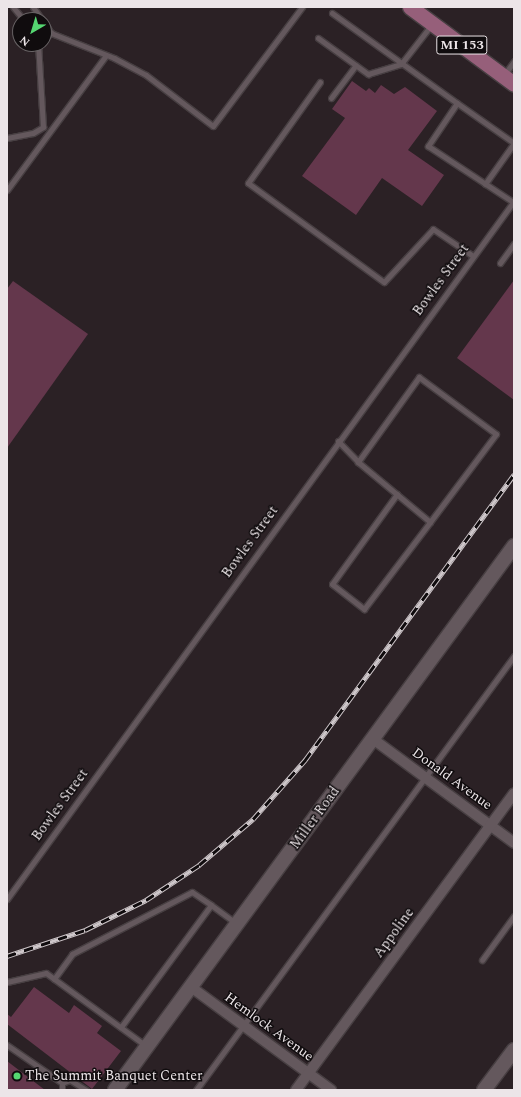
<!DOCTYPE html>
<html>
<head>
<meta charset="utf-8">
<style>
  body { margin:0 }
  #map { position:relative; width:521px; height:1097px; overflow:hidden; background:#2b2125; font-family:Spectral,serif }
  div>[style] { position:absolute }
  .building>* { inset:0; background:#64374c }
  .roads { filter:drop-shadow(1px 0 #473f42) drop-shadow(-1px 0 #473f42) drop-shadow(0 1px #473f42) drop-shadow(0 -1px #473f42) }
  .lane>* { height:5px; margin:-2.5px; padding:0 2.5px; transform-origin:2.5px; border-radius:2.5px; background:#64585d }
  .street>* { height:10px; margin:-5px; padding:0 5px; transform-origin:5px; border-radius:5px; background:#64585d }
  .secondary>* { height:14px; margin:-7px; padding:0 7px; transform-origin:7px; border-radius:7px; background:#64585d }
  .primary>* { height:15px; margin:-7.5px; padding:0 7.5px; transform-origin:7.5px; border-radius:7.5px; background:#965f7a }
  .rail>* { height:4.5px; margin-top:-2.25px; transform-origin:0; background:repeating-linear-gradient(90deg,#100c0e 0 9px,#cec7ca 0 18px); box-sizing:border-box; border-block:1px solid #cec7ca }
  .dots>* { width:11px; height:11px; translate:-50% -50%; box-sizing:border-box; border:2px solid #100c0e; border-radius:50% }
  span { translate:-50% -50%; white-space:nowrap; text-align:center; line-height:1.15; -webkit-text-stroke:3px #100c0e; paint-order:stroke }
  .shield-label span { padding:1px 3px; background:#100c0e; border:1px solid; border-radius:3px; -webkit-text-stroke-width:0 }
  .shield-label { font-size:13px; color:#ece5e8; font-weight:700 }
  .street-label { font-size:14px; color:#ece5e8 }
  .poi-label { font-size:14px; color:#ece5e8 }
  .left { translate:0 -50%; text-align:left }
  .frame { position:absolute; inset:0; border:8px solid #ece5e8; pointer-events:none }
  .north { position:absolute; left:12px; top:12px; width:40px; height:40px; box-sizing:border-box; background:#100c0e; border:1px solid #686365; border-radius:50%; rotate:218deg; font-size:11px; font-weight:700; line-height:16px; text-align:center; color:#ece5e8 }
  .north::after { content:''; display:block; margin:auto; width:14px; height:18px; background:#55d671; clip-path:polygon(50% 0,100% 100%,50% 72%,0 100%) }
</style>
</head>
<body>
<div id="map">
  <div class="building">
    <i style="clip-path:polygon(352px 81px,366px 91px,369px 88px,375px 93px,381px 85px,394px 94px,405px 87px,437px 111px,408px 150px,444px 175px,422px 206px,382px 178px,356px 215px,302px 176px,345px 118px,332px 109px)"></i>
    <i style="clip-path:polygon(514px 280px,514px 400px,457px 358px)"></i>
    <i style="clip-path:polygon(13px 281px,88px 334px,7px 448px,7px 289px)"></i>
    <i style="clip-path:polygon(34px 987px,69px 1013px,74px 1005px,102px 1026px,97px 1033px,121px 1051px,92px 1089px,7px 1024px,7px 1014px,11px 1017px)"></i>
    <i style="clip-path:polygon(7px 1061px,45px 1090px,7px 1090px)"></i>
  </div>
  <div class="roads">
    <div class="lane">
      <i style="left:13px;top:7px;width:17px;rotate:50deg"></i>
      <i style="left:33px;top:7px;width:16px;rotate:55deg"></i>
      <i style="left:332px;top:13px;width:154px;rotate:35.8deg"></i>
      <i style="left:457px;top:103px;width:52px;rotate:124deg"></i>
      <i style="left:428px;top:146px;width:102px;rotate:33.4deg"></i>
      <i style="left:44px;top:22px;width:13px;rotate:58deg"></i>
      <i style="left:51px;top:33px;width:68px;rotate:21.6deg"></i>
      <i style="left:114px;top:58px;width:36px;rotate:28deg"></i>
      <i style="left:146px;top:75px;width:84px;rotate:37.3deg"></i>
      <i style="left:213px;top:126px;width:149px;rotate:-53.2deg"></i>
      <i style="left:44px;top:38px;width:9px;rotate:-36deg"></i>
      <i style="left:318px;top:38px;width:62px;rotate:35.8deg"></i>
      <i style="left:368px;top:74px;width:34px;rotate:-17deg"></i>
      <i style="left:401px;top:64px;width:51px;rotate:-52.2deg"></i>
      <i style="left:504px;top:75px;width:17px;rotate:-54deg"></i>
      <i style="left:320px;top:82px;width:124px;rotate:125.5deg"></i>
      <i style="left:248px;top:183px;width:168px;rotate:36.1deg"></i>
      <i style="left:384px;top:282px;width:72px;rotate:-47.2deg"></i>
      <i style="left:433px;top:229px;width:48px;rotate:34deg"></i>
      <i style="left:331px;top:98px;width:41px;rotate:-52.9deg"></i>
      <i style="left:457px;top:103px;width:70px;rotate:35.1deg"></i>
      <i style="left:7px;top:138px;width:26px;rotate:-11deg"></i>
      <i style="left:33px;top:133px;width:12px;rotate:-31deg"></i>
      <i style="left:43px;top:127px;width:83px;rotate:-93.4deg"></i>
      <i style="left:485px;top:184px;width:50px;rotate:-54.7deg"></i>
      <i style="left:7px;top:190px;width:167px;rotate:-53.7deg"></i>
      <i style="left:500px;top:263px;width:24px;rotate:-54deg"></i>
      <i style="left:338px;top:441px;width:29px;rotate:46deg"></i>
      <i style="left:358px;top:462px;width:94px;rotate:39.8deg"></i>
      <i style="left:430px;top:522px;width:110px;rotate:-53.1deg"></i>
      <i style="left:496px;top:434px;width:96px;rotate:-143.5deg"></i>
      <i style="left:419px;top:377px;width:105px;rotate:125.7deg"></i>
      <i style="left:397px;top:494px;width:111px;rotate:125.8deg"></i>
      <i style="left:332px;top:584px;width:41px;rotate:38deg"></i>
      <i style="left:364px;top:609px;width:109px;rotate:-52.8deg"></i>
      <i style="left:7px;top:899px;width:863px;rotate:-54.01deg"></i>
      <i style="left:211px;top:905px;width:31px;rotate:36deg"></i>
      <i style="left:482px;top:960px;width:54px;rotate:-54deg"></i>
      <i style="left:54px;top:979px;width:31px;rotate:-54deg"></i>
      <i style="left:72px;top:954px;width:135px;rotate:-27.3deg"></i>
      <i style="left:192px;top:892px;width:23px;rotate:34deg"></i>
      <i style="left:211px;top:905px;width:152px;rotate:126.4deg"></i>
      <i style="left:7px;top:982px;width:40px;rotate:-13deg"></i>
      <i style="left:46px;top:973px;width:124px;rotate:36.1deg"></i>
      <i style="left:7px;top:1045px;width:67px;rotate:34.6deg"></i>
      <i style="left:62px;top:1083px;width:9px;rotate:-21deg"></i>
      <i style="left:70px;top:1080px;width:19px;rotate:32deg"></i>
      <i style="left:62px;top:1083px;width:7px;rotate:90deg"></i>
      <i style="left:196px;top:1090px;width:538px;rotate:-53.77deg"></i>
    </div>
    <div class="street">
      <i style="left:373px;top:739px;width:175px;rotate:36.4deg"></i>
      <i style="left:191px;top:987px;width:174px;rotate:36.3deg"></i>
      <i style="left:296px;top:1090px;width:368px;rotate:-53.7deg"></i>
    </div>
    <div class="secondary">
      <i style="left:115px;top:1090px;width:675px;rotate:-53.74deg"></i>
      <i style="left:484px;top:1090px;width:50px;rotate:-53.1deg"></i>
    </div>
    <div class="primary">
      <i style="left:410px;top:7px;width:129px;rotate:36.5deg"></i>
    </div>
  </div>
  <div class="rail">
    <i style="left:7px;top:956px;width:82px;rotate:-18.4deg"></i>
    <i style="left:85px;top:930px;width:68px;rotate:-26.2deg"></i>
    <i style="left:146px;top:900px;width:64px;rotate:-33.4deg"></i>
    <i style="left:199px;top:865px;width:71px;rotate:-40.4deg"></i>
    <i style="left:253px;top:819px;width:79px;rotate:-48.6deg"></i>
    <i style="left:305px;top:760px;width:354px;rotate:-53.8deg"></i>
  </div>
  <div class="dots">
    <i style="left:17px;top:1076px;background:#55d671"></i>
  </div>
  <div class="shield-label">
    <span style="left:462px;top:45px">MI 153</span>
  </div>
  <div class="street-label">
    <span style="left:441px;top:280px;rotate:-54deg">Bowles Street</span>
    <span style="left:250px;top:542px;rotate:-54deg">Bowles Street</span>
    <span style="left:452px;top:779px;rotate:36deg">Donald Avenue</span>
    <span style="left:60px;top:805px;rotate:-54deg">Bowles Street</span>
    <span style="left:315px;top:818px;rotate:-54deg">Miller Road</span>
    <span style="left:394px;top:933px;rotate:-54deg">Appoline</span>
    <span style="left:269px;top:1027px;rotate:36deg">Hemlock Avenue</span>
  </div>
  <div class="poi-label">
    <span class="left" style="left:25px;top:1076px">The Summit Banquet Center</span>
  </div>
  <div class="frame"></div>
  <div class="north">N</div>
</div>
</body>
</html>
